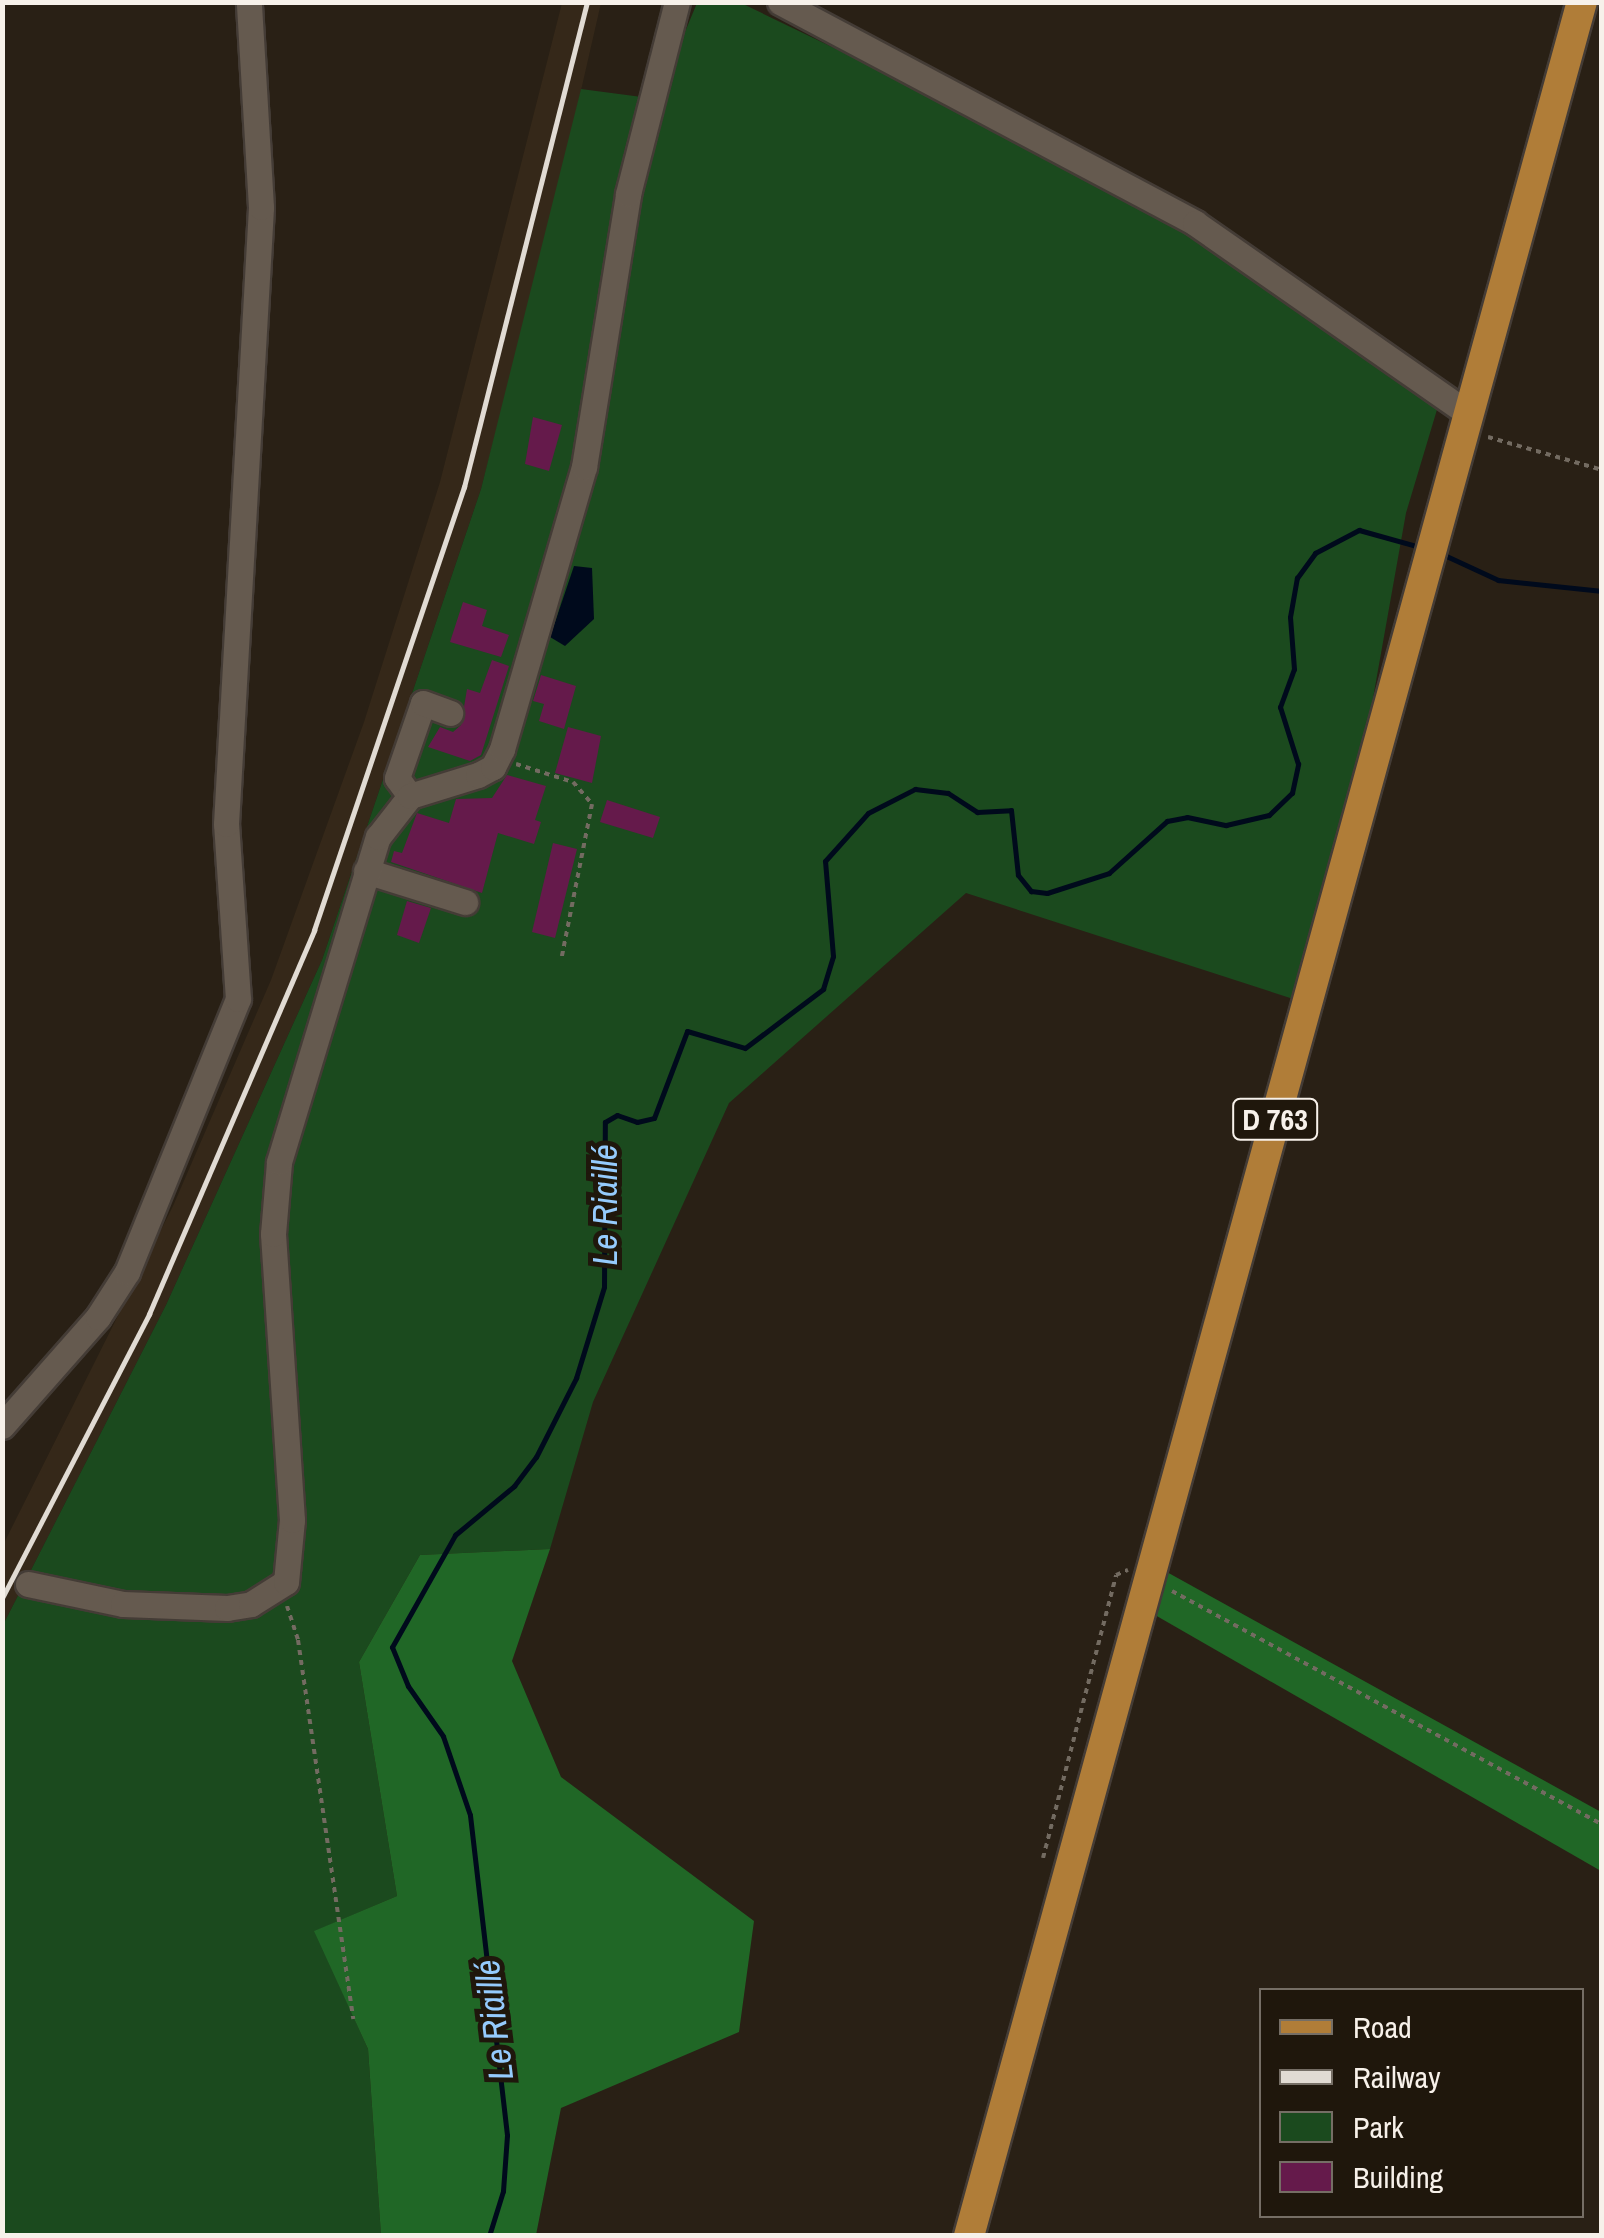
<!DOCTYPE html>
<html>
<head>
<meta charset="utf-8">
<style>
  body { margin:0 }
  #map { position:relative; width:1604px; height:2238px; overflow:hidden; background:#292015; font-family:"Archivo Narrow",sans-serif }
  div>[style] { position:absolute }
  .built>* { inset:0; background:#352819 }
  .green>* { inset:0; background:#1b4a1e }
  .forest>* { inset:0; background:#206726 }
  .water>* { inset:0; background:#000a1c }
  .stream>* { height:5px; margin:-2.5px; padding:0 2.5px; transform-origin:2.5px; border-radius:2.5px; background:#000a1c }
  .building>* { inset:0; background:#651a4b }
  .path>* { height:4px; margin-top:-2px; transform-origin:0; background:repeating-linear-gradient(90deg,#736b61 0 5px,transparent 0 10px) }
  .roads { filter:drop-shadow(2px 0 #443c36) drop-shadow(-2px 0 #443c36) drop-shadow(0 2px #443c36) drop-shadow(0 -2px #443c36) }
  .minor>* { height:25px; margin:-12.5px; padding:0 12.5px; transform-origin:12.5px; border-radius:12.5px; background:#655a4f }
  .major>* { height:30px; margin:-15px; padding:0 15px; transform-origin:15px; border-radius:15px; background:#b07d38 }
  .rail>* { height:5px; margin:-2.5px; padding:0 2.5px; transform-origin:2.5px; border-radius:2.5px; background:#e1dbd3 }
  span { translate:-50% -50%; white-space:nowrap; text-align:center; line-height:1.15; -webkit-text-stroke:10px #1f170c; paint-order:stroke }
  .shield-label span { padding:2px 8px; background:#1f170c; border:2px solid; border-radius:8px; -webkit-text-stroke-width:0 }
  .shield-label { font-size:30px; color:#f7f1ea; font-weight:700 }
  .water-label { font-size:35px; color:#95cbfd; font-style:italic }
  .frame { position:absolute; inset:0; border:5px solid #f7f1ea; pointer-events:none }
  .legend { position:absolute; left:1259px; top:1988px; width:325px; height:230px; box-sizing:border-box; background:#1f170c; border:2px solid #756e65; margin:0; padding:12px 18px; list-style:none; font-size:30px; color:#f7f1ea }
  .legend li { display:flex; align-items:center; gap:20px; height:50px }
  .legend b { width:50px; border:2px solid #756e65 }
</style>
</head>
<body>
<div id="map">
  <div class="built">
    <i style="clip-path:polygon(562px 3px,601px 3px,550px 226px,481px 489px,322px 960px,166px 1305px,3px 1625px,3px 1545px,173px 1206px,271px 980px,364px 722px,440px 482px)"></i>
  </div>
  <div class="green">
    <i style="clip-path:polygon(697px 3px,741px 3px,1180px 215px,1442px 393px,1406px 513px,1318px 1007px,966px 893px,729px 1103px,593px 1402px,550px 1549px,420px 1555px,359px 1662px,397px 1896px,315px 1931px,368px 2049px,381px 2235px,3px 2236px,3px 1625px,166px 1305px,322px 960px,481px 489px,581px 89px,657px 99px)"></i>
  </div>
  <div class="forest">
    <i style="clip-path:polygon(550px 1549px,512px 1661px,561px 1777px,754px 1921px,739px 2032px,561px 2108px,536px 2235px,381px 2235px,368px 2049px,314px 1931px,397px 1896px,359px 1662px,420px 1555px)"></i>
    <i style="clip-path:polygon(1165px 1571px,1601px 1812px,1601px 1871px,1155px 1615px)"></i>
  </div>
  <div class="water">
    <i style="clip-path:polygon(574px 566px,592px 568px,594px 619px,565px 646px,550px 637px)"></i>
  </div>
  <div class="stream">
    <i style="left:1442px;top:554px;width:62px;rotate:24.9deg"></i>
    <i style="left:1498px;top:580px;width:105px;rotate:6deg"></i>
    <i style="left:489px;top:2236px;width:47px;rotate:-72.7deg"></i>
    <i style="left:503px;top:2191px;width:56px;rotate:-85.9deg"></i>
    <i style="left:507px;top:2135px;width:322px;rotate:-96.6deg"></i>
    <i style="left:470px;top:1815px;width:83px;rotate:-108.9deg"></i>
    <i style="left:443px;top:1736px;width:61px;rotate:-125deg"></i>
    <i style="left:408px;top:1686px;width:42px;rotate:-112.3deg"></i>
    <i style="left:392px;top:1647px;width:129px;rotate:-60.6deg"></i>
    <i style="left:455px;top:1535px;width:77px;rotate:-39.7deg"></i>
    <i style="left:514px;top:1486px;width:36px;rotate:-53deg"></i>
    <i style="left:536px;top:1457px;width:89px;rotate:-63.1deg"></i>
    <i style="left:576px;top:1378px;width:95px;rotate:-72.9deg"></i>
    <i style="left:604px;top:1287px;width:165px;rotate:-89.7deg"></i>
    <i style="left:605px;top:1122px;width:14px;rotate:-30deg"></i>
    <i style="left:617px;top:1115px;width:21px;rotate:19deg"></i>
    <i style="left:637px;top:1122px;width:17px;rotate:-13deg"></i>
    <i style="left:654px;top:1118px;width:93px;rotate:-69.2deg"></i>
    <i style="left:687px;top:1031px;width:60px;rotate:16.3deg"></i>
    <i style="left:745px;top:1048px;width:98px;rotate:-37.1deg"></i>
    <i style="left:823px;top:989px;width:34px;rotate:-73deg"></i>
    <i style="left:833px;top:956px;width:95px;rotate:-94.8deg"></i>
    <i style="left:825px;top:861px;width:64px;rotate:-48.1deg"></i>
    <i style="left:868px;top:813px;width:53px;rotate:-27.1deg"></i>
    <i style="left:915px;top:789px;width:33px;rotate:7deg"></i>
    <i style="left:948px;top:793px;width:35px;rotate:33deg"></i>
    <i style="left:977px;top:812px;width:34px;rotate:-3deg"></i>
    <i style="left:1011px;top:810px;width:65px;rotate:83.9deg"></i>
    <i style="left:1018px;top:875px;width:21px;rotate:51deg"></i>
    <i style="left:1031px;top:891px;width:16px;rotate:7deg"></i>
    <i style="left:1047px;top:893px;width:65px;rotate:-17.9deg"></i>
    <i style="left:1109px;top:873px;width:78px;rotate:-41.9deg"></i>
    <i style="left:1167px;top:821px;width:20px;rotate:-11deg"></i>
    <i style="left:1187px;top:817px;width:40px;rotate:12deg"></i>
    <i style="left:1226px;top:825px;width:44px;rotate:-13.1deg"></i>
    <i style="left:1269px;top:815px;width:32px;rotate:-44deg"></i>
    <i style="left:1292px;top:793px;width:30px;rotate:-78deg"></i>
    <i style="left:1298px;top:764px;width:60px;rotate:-107.5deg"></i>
    <i style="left:1280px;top:707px;width:40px;rotate:-69.8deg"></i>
    <i style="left:1294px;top:669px;width:52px;rotate:-94.4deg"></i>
    <i style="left:1290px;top:617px;width:40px;rotate:-80deg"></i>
    <i style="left:1297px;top:578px;width:31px;rotate:-54deg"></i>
    <i style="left:1315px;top:553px;width:50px;rotate:-27.6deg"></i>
    <i style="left:1359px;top:530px;width:59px;rotate:15.7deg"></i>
  </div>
  <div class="building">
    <i style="clip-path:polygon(533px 417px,562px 425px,549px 471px,525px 464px)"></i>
    <i style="clip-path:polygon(463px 602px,487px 610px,482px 626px,509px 635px,501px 657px,450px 642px)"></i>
    <i style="clip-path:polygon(492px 660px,509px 666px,481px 755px,470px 761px,428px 747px,440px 727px,453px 732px,461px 725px,467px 689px,480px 693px)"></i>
    <i style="clip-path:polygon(541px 675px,576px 686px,564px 729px,539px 721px,544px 704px,533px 701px)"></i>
    <i style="clip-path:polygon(568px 727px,601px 736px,592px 783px,555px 773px)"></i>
    <i style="clip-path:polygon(507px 775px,546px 786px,535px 820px,541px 822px,534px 844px,498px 833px,482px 893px,391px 862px,394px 851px,402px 853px,417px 813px,449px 823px,456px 799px,492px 798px)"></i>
    <i style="clip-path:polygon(607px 800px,660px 817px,653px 838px,600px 822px)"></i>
    <i style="clip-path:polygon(553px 843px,577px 849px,555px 938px,532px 932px)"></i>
    <i style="clip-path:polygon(407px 901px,431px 908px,419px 943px,397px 935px)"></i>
  </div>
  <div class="path">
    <i style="left:1488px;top:437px;width:119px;rotate:16.1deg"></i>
    <i style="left:516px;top:764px;width:60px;rotate:17.5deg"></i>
    <i style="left:573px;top:782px;width:29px;rotate:49deg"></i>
    <i style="left:592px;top:804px;width:155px;rotate:101.2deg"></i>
    <i style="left:1172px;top:1591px;width:489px;rotate:28.5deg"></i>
    <i style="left:287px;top:1606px;width:36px;rotate:72deg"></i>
    <i style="left:298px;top:1640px;width:383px;rotate:81.7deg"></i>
    <i style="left:1043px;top:1858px;width:292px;rotate:-75.5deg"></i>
    <i style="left:1116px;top:1575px;width:13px;rotate:-23deg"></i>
  </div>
  <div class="roads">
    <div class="minor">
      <i style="left:780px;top:2px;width:470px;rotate:28deg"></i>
      <i style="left:1195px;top:223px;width:334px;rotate:34.9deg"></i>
      <i style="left:410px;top:796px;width:22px;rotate:-126deg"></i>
      <i style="left:397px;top:778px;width:79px;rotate:-70.9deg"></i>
      <i style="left:423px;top:703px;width:29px;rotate:20deg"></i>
      <i style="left:366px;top:871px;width:104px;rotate:17.4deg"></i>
      <i style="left:2px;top:1426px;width:145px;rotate:-48.6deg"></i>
      <i style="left:98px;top:1317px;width:54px;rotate:-57.2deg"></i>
      <i style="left:127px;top:1272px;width:295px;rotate:-67.9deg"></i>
      <i style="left:238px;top:999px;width:175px;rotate:-93.9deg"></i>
      <i style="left:226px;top:824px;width:618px;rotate:-86.75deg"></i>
      <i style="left:261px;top:207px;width:205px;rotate:-93.4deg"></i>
      <i style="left:28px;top:1584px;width:97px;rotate:11.9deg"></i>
      <i style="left:123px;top:1604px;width:104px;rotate:2.2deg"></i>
      <i style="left:227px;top:1608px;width:24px;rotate:-9deg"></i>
      <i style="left:251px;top:1604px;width:41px;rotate:-32.2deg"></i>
      <i style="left:286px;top:1582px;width:62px;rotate:-84.5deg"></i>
      <i style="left:292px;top:1520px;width:287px;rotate:-93.8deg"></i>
      <i style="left:273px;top:1234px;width:72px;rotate:-85.2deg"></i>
      <i style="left:279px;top:1162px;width:340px;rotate:-73.1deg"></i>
      <i style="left:378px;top:837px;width:52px;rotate:-52deg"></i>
      <i style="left:410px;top:796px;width:71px;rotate:-17.2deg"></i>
      <i style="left:478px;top:775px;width:17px;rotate:-28deg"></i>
      <i style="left:493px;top:767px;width:20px;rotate:-63deg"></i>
      <i style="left:502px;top:749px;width:294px;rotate:-73.8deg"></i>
      <i style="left:584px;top:467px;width:277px;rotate:-80.8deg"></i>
      <i style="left:628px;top:194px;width:198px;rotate:-75.7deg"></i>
    </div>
    <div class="major">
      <i style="left:969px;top:2236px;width:2317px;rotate:-74.66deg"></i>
    </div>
  </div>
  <div class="rail">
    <i style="left:2px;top:1598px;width:320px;rotate:-62.6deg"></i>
    <i style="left:149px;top:1314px;width:418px;rotate:-66.7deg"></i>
    <i style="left:314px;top:930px;width:468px;rotate:-71.3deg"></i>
    <i style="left:464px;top:487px;width:500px;rotate:-75.77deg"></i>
  </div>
  <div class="shield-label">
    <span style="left:1275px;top:1119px">D 763</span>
  </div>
  <div class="water-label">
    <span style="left:605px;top:1205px;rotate:-90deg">Le Riaillé</span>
    <span style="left:494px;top:2020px;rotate:-97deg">Le Riaillé</span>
  </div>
  <div class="frame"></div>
  <ul class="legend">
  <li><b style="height:12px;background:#b07d38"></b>Road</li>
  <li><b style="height:12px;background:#e1dbd3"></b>Railway</li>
  <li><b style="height:28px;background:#1b4a1e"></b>Park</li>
  <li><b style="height:28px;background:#651a4b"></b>Building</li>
  </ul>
</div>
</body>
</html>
